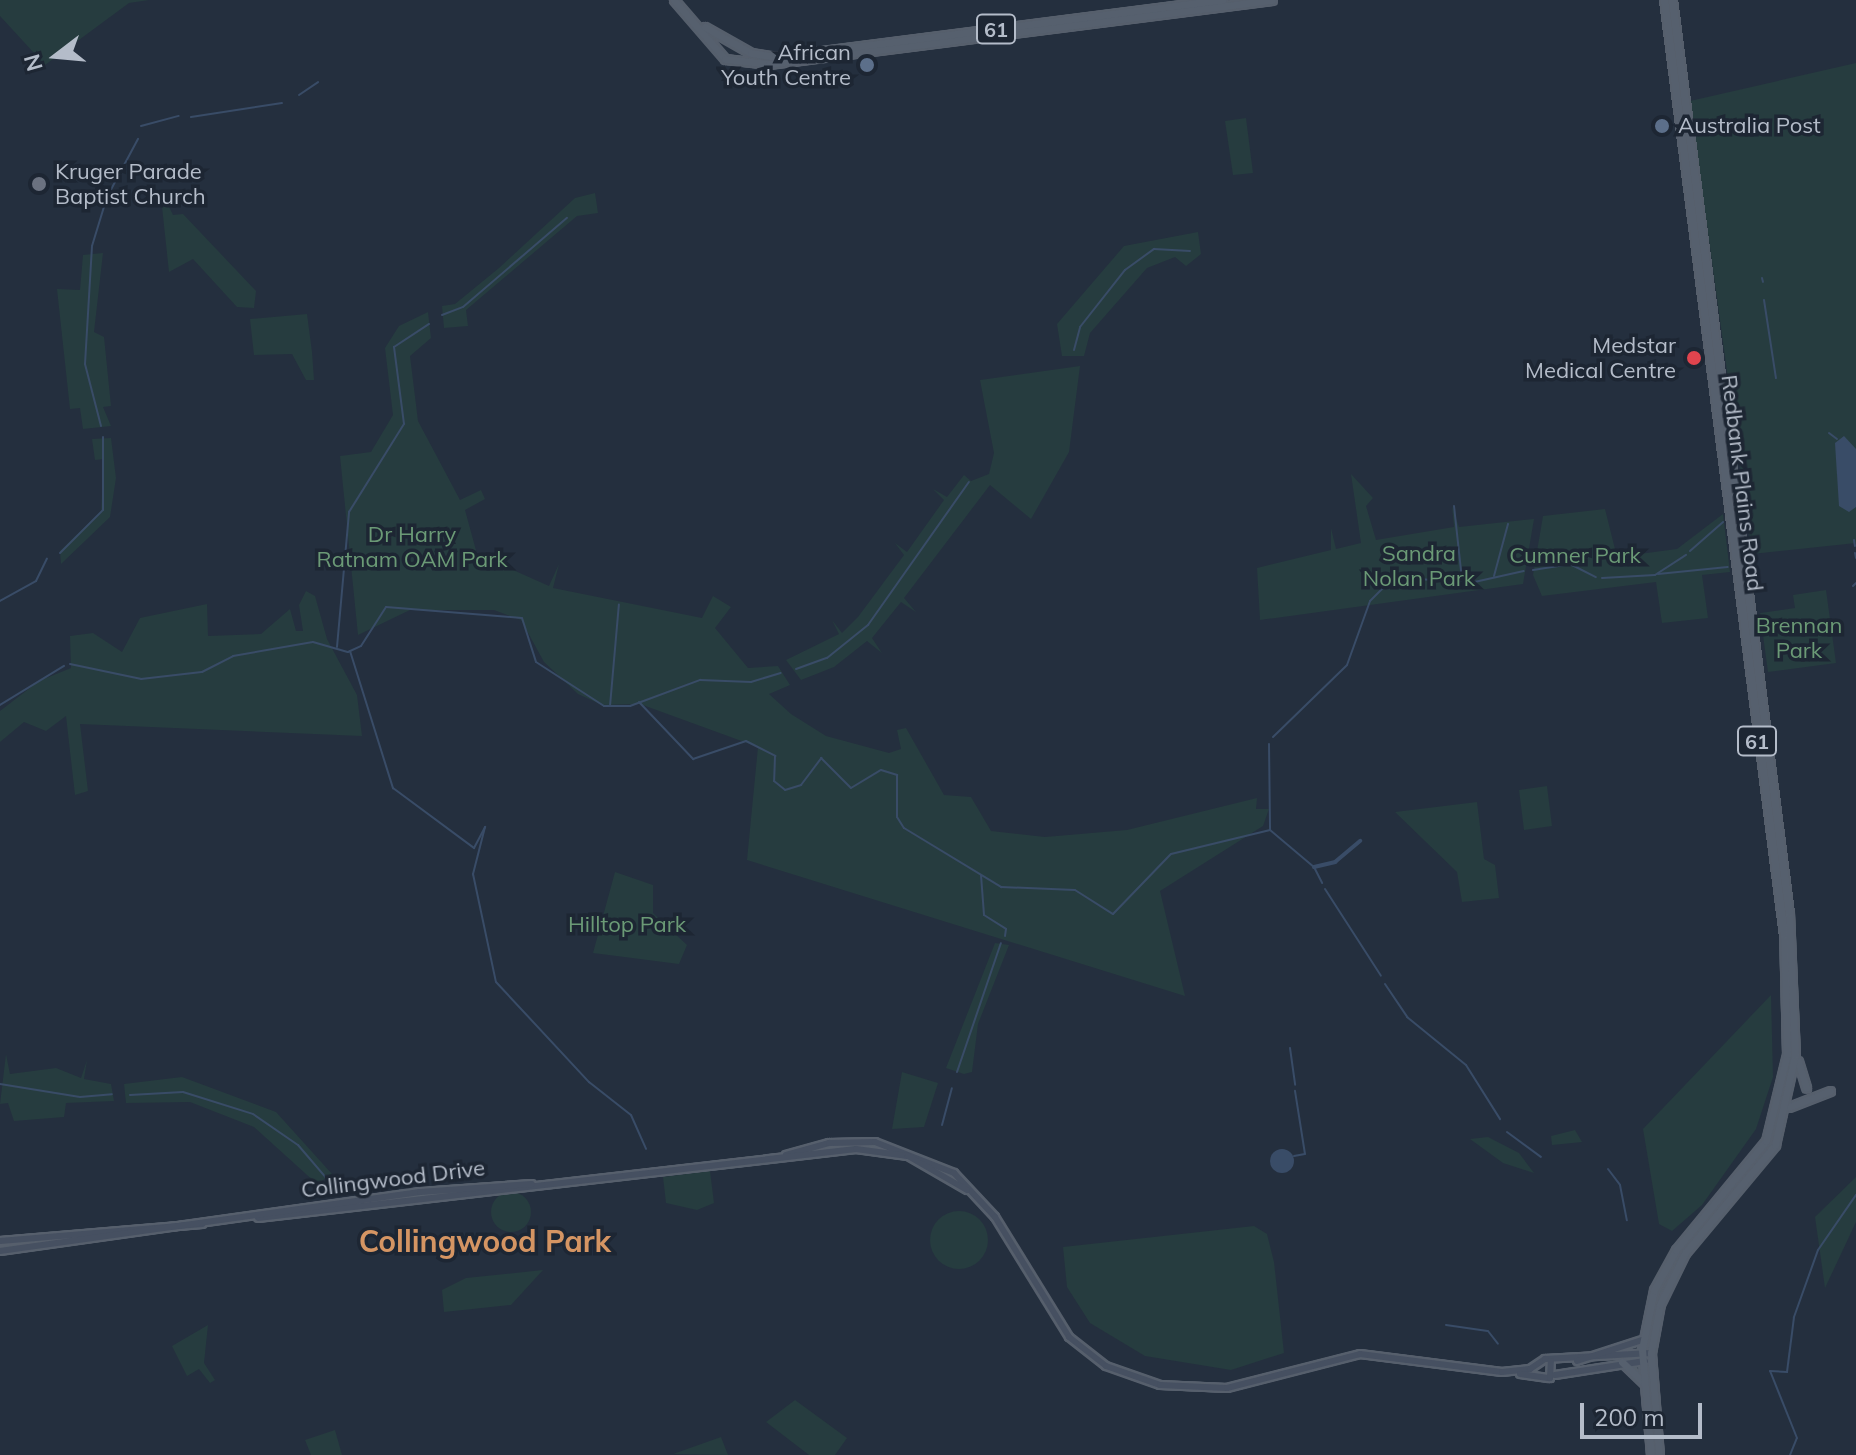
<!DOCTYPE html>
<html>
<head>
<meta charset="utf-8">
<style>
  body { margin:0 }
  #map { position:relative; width:1856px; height:1455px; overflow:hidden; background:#242f3e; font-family:Mulish,sans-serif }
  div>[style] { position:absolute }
  .green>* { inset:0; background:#263c3f }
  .round { border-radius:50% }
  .water>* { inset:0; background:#394c67 }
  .stream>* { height:2px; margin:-1px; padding:0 1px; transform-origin:1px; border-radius:1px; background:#394c67 }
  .canal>* { height:4px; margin:-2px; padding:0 2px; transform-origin:2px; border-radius:2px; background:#394c67 }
  .roads { filter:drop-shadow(2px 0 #565f6c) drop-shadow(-2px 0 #565f6c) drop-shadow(0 2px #565f6c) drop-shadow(0 -2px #565f6c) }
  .secondary>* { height:6px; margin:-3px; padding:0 3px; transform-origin:3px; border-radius:3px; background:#465061 }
  .primary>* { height:7px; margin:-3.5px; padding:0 3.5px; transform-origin:3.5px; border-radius:3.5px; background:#56606e }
  .dots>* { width:22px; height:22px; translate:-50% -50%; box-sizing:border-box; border:4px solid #1d2633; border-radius:50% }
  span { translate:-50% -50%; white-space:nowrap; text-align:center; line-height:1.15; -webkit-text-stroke:7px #1d2633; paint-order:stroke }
  .shield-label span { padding:2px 6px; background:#1d2633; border:2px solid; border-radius:6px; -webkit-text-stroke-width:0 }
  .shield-label { font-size:20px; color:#b4bcc9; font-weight:700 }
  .poi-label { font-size:22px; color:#b4bcc9 }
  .right { translate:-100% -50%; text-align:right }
  .left { translate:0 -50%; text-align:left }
  .street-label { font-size:22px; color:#b4bcc9 }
  .park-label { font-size:22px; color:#6b9a76 }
  .district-label { font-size:30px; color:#d59563; font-weight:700 }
  .north { position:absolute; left:16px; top:16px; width:80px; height:80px; -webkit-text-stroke:6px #1d2633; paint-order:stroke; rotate:254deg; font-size:22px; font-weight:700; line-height:32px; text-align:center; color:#b4bcc9 }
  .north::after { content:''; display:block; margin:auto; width:28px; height:36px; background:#b4bcc9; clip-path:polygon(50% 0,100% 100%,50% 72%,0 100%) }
  .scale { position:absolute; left:1580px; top:1403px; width:122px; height:36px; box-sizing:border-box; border:4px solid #b4bcc9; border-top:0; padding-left:10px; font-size:24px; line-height:28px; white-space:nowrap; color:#b4bcc9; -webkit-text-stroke:6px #1d2633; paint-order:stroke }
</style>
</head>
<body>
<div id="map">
  <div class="green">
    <i style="clip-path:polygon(0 0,149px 0,129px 3px,45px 65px,0 16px)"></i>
    <i style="clip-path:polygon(1856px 63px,1856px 543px,1752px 554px,1690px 101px)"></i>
    <i style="clip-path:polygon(1246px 118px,1253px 173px,1233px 175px,1225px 121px)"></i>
    <i style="clip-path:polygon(160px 188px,173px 215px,183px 214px,256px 291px,254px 308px,237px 307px,193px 259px,169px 272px)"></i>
    <i style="clip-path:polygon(595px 193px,598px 213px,577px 216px,466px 310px,468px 326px,444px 328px,442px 306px,455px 304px,499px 268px,575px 198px)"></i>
    <i style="clip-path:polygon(1198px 232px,1201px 254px,1186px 266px,1175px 257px,1147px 268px,1090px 333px,1084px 356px,1062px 356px,1057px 324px,1124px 246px)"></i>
    <i style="clip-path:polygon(103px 253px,94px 332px,104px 337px,111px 406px,103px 407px,111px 426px,83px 429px,80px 408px,70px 409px,57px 289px,80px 290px,83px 255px)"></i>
    <i style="clip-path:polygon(428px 312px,431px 338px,410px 356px,418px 421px,460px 500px,481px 490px,485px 499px,465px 510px,477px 554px,549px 586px,559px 564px,553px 588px,702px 618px,713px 596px,731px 607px,715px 628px,748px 668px,778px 666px,790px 685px,769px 694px,791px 714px,826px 736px,889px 753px,901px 749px,897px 730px,906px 728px,944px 795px,971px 797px,991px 831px,1045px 837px,1127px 830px,1257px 798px,1256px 809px,1269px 809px,1263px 826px,1160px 891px,1185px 996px,747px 860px,758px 747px,640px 704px,602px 705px,578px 694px,544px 662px,521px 620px,494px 610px,410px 610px,358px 635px,340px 456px,371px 452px,393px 415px,385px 348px,399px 326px)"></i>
    <i style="clip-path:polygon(307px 314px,312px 352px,314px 380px,306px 380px,292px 354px,254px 355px,250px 319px)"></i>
    <i style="clip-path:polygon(1080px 366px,1069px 452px,1031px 519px,990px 485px,904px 598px,916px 612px,901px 602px,872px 638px,882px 653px,867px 641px,834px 667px,801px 680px,786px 660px,839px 634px,832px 620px,842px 633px,858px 617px,904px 555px,895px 543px,907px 552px,944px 500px,933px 489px,947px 497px,964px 475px,971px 481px,989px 474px,994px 453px,980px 380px)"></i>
    <i style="clip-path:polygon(111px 438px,116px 478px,110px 517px,61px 564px,60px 551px,101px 511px,104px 459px,95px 460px,92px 439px)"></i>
    <i style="clip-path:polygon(1351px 474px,1373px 498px,1366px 506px,1376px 540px,1454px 527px,1452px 506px,1459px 527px,1534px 519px,1523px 584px,1260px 620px,1257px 568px,1331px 550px,1331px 528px,1336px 549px,1361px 543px)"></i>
    <i style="clip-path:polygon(1605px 509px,1617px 557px,1677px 549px,1723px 514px,1730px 572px,1702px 575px,1708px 618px,1662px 623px,1656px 582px,1542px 596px,1533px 575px,1543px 516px)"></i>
    <i style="clip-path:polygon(1826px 590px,1836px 663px,1768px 672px,1760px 613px,1795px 608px,1793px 595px)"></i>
    <i style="clip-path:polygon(306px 591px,315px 596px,327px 639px,357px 695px,362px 736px,80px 724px,88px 791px,75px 795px,66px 716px,46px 731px,24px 722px,0 742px,0 711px,39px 681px,71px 668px,70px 636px,93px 633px,122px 652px,140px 618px,207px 604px,208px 636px,261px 634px,290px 609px,296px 631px,303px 631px,299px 605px)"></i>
    <i style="clip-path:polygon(1547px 786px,1552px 826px,1524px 830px,1519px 790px)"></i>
    <i style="clip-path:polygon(1477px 802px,1484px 859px,1495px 865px,1499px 898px,1462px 902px,1457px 872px,1395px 812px)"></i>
    <i style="clip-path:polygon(615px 872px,653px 885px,653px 913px,687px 945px,679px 964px,593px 953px)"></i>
    <i style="clip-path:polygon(995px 943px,1009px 945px,978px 1024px,972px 1072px,964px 1074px,946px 1068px)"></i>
    <i style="clip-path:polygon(1771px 995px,1773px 1077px,1756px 1129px,1702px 1205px,1672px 1231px,1659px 1224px,1643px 1129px)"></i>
    <i style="clip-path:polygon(6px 1054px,10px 1074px,56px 1068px,81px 1078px,87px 1060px,84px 1079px,111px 1084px,114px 1101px,66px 1103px,64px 1117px,14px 1121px,8px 1103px,0 1104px)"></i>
    <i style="clip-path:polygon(902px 1072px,938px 1083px,924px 1127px,892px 1129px)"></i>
    <i style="clip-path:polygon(182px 1077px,276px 1112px,332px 1174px,317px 1184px,254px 1127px,190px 1102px,126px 1103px,124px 1084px)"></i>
    <i style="clip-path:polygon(1575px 1130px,1582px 1142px,1552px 1145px,1551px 1136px)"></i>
    <i style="clip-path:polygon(1488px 1137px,1519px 1153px,1534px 1173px,1503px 1163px,1470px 1139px)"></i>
    <i style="clip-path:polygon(710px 1171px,714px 1203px,697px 1210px,666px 1203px,663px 1177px)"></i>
    <i style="clip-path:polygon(1856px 1177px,1856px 1222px,1825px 1288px,1815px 1217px)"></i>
    <i class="round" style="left:491px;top:1192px;width:40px;height:40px"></i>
    <i class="round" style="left:930px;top:1211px;width:58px;height:58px"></i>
    <i style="clip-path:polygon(1254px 1226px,1267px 1234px,1274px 1262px,1284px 1353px,1231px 1370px,1145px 1356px,1090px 1323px,1067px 1287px,1063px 1247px)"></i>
    <i style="clip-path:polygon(543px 1270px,511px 1305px,444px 1312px,442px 1290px,466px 1278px)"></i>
    <i style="clip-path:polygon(208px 1325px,204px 1363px,215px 1380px,210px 1383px,199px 1369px,187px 1376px,172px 1346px)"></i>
    <i style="clip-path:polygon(795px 1400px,847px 1438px,835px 1455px,809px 1455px,766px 1422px)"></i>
    <i style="clip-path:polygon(335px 1430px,342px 1455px,311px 1455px,305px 1440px)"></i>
    <i style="clip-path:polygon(721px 1437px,728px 1455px,673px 1454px)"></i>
  </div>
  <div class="water">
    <i style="clip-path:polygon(1844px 436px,1856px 449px,1856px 507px,1849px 512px,1839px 506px,1835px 443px)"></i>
    <i class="round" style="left:1270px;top:1149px;width:24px;height:24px"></i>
  </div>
  <div class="stream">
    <i style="left:299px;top:95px;width:23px;rotate:-34deg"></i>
    <i style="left:191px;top:117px;width:92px;rotate:-8.7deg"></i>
    <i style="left:141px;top:126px;width:39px;rotate:-15deg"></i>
    <i style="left:1762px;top:278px;width:4px;rotate:76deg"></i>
    <i style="left:1764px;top:300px;width:79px;rotate:81.3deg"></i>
    <i style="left:442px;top:315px;width:22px;rotate:-21deg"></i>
    <i style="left:463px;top:307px;width:137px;rotate:-40.6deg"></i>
    <i style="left:1074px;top:350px;width:24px;rotate:-75deg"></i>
    <i style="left:1080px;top:327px;width:73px;rotate:-51.7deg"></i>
    <i style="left:1125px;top:270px;width:36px;rotate:-36deg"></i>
    <i style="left:1154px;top:249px;width:36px;rotate:3deg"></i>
    <i style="left:101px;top:426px;width:64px;rotate:-104.5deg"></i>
    <i style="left:85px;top:364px;width:118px;rotate:-86.6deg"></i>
    <i style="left:92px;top:246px;width:51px;rotate:-73deg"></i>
    <i style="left:107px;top:197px;width:66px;rotate:-61.9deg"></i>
    <i style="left:1829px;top:433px;width:10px;rotate:37deg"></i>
    <i style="left:1454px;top:506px;width:74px;rotate:83.8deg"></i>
    <i style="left:1854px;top:540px;width:6px;rotate:81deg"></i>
    <i style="left:1690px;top:551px;width:44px;rotate:-41.3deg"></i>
    <i style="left:60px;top:553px;width:61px;rotate:-45deg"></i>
    <i style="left:103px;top:510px;width:73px;rotate:-90deg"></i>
    <i style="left:1855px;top:553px;width:5px;rotate:79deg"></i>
    <i style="left:1533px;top:570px;width:37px;rotate:-9deg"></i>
    <i style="left:1570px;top:564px;width:29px;rotate:27deg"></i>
    <i style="left:1658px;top:574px;width:70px;rotate:-5.7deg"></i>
    <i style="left:1494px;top:576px;width:54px;rotate:-74.9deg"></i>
    <i style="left:1602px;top:578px;width:53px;rotate:-3.2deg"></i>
    <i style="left:1655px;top:575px;width:37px;rotate:-33deg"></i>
    <i style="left:1853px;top:586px;width:4px;rotate:-45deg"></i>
    <i style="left:0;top:601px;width:41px;rotate:-29.1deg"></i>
    <i style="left:36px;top:581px;width:25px;rotate:-64deg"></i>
    <i style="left:337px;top:647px;width:136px;rotate:-84.9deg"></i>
    <i style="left:349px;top:512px;width:104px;rotate:-58deg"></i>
    <i style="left:404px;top:424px;width:78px;rotate:-97.4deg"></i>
    <i style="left:394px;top:347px;width:42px;rotate:-33.3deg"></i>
    <i style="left:350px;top:651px;width:144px;rotate:72.6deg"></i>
    <i style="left:393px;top:788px;width:101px;rotate:36.5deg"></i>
    <i style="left:474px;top:848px;width:24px;rotate:-62deg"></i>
    <i style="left:485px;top:827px;width:49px;rotate:104.3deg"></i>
    <i style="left:473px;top:874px;width:110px;rotate:78deg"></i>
    <i style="left:496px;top:982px;width:137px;rotate:47.1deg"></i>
    <i style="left:589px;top:1082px;width:53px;rotate:38.2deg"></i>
    <i style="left:631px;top:1115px;width:37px;rotate:66deg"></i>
    <i style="left:70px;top:664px;width:73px;rotate:11.9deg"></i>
    <i style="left:141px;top:679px;width:61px;rotate:-6.5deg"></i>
    <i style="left:202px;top:672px;width:35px;rotate:-27deg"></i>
    <i style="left:233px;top:656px;width:81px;rotate:-9.9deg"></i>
    <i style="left:313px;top:642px;width:36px;rotate:16deg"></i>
    <i style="left:348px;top:652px;width:14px;rotate:-25deg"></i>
    <i style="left:361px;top:646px;width:46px;rotate:-57.3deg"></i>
    <i style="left:386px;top:607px;width:136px;rotate:4.6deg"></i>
    <i style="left:522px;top:618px;width:46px;rotate:72.3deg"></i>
    <i style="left:536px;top:662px;width:81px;rotate:32.9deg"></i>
    <i style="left:604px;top:706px;width:26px"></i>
    <i style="left:630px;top:706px;width:75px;rotate:-20.4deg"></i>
    <i style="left:700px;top:680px;width:51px;rotate:2.2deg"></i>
    <i style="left:751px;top:682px;width:31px;rotate:-17deg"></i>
    <i style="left:796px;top:669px;width:33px;rotate:-20deg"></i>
    <i style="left:827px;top:658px;width:53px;rotate:-38.8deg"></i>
    <i style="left:868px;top:625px;width:175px;rotate:-54.8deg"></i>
    <i style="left:639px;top:702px;width:79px;rotate:46.5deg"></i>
    <i style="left:693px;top:759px;width:56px;rotate:-18.8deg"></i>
    <i style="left:746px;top:741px;width:33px;rotate:27deg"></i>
    <i style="left:775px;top:756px;width:25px;rotate:92deg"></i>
    <i style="left:774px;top:781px;width:14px;rotate:39deg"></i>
    <i style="left:785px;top:790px;width:17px;rotate:-17deg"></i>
    <i style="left:801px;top:785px;width:34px;rotate:-53deg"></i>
    <i style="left:821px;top:758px;width:42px;rotate:45deg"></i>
    <i style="left:851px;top:788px;width:35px;rotate:-31deg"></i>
    <i style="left:881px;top:770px;width:17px;rotate:17deg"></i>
    <i style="left:897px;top:775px;width:42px;rotate:90deg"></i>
    <i style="left:897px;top:817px;width:13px;rotate:58deg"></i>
    <i style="left:904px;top:828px;width:114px;rotate:31.3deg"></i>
    <i style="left:1001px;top:887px;width:74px;rotate:2.3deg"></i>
    <i style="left:1075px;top:890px;width:45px;rotate:32.3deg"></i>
    <i style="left:1113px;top:914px;width:83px;rotate:-46deg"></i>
    <i style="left:1171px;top:854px;width:102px;rotate:-13.6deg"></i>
    <i style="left:1270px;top:830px;width:57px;rotate:40.1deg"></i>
    <i style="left:1314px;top:867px;width:18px;rotate:63deg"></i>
    <i style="left:0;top:705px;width:75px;rotate:-31.4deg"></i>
    <i style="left:610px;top:706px;width:102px;rotate:-85deg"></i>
    <i style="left:1273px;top:737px;width:103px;rotate:-44.2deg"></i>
    <i style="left:1347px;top:665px;width:68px;rotate:-70.2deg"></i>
    <i style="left:1370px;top:601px;width:34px;rotate:-45deg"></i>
    <i style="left:1394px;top:577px;width:76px;rotate:4.5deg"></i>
    <i style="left:1470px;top:583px;width:55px;rotate:-12.5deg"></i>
    <i style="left:1269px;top:744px;width:86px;rotate:89.3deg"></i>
    <i style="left:981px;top:875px;width:40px;rotate:85.7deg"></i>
    <i style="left:984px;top:915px;width:26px;rotate:32deg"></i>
    <i style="left:1006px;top:929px;width:7px;rotate:98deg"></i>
    <i style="left:1325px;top:889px;width:103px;rotate:57.2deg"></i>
    <i style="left:1385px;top:984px;width:40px;rotate:56deg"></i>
    <i style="left:1407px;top:1017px;width:76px;rotate:39.1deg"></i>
    <i style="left:1466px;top:1065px;width:64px;rotate:57.8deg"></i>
    <i style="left:1290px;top:1048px;width:37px;rotate:82deg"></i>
    <i style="left:957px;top:1072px;width:136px;rotate:-71.2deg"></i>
    <i style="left:0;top:1084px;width:81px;rotate:9.2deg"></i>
    <i style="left:80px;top:1097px;width:32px;rotate:-5deg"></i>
    <i style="left:130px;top:1095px;width:53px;rotate:-3.2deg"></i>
    <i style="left:183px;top:1092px;width:73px;rotate:17.4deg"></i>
    <i style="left:253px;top:1114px;width:55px;rotate:34.6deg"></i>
    <i style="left:298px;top:1145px;width:45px;rotate:49.5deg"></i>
    <i style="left:942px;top:1125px;width:38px;rotate:-75deg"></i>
    <i style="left:1507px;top:1132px;width:42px;rotate:36.3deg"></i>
    <i style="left:1294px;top:1156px;width:11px;rotate:-10deg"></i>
    <i style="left:1305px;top:1154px;width:64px;rotate:-99deg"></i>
    <i style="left:1608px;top:1169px;width:20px;rotate:53deg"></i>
    <i style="left:1620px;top:1185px;width:36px;rotate:79deg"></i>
    <i style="left:1446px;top:1325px;width:42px;rotate:8.1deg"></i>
    <i style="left:1488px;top:1331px;width:16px;rotate:52deg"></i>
    <i style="left:1790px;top:1455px;width:18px;rotate:-68deg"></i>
    <i style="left:1797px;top:1438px;width:72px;rotate:-111.9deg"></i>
    <i style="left:1770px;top:1371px;width:17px;rotate:3deg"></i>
    <i style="left:1787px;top:1372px;width:55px;rotate:-82.7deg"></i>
    <i style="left:1794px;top:1317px;width:71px;rotate:-70.3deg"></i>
    <i style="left:1818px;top:1250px;width:67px;rotate:-55.4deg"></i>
  </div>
  <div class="canal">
    <i style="left:1314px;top:867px;width:22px;rotate:-13deg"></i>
    <i style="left:1335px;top:862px;width:33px;rotate:-40deg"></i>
  </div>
  <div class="roads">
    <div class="secondary">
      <i style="left:786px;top:1155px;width:45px;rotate:-15.6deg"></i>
      <i style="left:829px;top:1143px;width:46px;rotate:-1.2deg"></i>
      <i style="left:875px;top:1142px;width:85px;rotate:21.4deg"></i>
      <i style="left:954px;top:1173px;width:60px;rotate:47deg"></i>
      <i style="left:995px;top:1217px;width:141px;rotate:58.3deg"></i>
      <i style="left:1069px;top:1337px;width:47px;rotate:38.1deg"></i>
      <i style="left:1106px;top:1366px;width:57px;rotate:19.4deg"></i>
      <i style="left:1160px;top:1385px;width:67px;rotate:2.6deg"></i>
      <i style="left:1227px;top:1388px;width:137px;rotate:-14.3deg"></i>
      <i style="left:1360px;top:1354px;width:143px;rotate:7.2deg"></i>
      <i style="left:1502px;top:1372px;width:28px;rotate:-6deg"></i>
      <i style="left:1530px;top:1369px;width:18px;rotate:-34deg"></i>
      <i style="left:1545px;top:1359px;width:106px;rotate:-3.2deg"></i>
      <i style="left:258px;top:1218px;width:602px;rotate:-6.58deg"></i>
      <i style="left:856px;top:1149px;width:52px;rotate:7.7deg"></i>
      <i style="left:908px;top:1156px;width:68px;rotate:30deg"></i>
      <i style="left:0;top:1241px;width:203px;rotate:-4.8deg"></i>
      <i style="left:0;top:1251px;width:424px;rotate:-8deg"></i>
      <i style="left:420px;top:1192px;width:112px;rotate:-4.1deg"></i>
      <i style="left:1577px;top:1361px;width:68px;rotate:-17.9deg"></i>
      <i style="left:1520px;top:1374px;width:30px;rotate:8deg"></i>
      <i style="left:1550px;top:1378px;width:17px;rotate:-87deg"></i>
      <i style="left:1555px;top:1375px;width:91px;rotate:-8.8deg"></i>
    </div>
    <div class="primary">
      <i style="left:674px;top:0;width:78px;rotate:49.2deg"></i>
      <i style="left:725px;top:59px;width:44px;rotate:6.5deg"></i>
      <i style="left:769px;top:64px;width:507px;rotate:-7.25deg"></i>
      <i style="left:705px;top:27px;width:53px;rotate:29.5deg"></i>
      <i style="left:751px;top:53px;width:24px;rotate:9deg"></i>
      <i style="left:775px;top:57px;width:451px;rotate:-7.3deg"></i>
      <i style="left:1798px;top:1061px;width:28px;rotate:73deg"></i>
      <i style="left:1789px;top:1107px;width:44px;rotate:-21.3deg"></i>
      <i style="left:1622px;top:1362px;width:30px;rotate:44deg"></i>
      <i style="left:1651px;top:1455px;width:106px;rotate:-94.9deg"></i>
      <i style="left:1642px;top:1349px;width:60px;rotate:-78.5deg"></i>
      <i style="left:1654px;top:1290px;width:46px;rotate:-61.2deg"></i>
      <i style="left:1676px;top:1250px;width:141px;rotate:-50.5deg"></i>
      <i style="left:1766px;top:1141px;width:89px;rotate:-76.4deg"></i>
      <i style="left:1787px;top:1054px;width:119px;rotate:-91.4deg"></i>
      <i style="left:1784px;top:935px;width:943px;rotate:-97.31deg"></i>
      <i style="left:1659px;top:1455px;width:102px;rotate:-94.5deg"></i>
      <i style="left:1651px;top:1353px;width:50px;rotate:-79.6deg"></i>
      <i style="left:1660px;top:1304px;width:57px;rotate:-63.9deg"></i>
      <i style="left:1685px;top:1253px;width:141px;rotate:-50.2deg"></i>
      <i style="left:1775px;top:1145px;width:92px;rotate:-77.5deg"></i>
      <i style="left:1795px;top:1055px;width:142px;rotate:-92.4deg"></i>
      <i style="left:1789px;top:913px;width:920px;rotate:-97.3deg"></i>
    </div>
  </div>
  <div class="dots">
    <i style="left:867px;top:65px;background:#5c6f8a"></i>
    <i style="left:1662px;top:126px;background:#5c6f8a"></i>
    <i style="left:39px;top:184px;background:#6b7280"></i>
    <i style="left:1694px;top:358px;background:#e0444e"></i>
  </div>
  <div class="shield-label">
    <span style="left:996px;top:29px">61</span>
    <span style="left:1757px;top:741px">61</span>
  </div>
  <div class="poi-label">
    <span class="right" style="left:851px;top:65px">African<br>Youth Centre</span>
    <span class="left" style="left:1678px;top:126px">Australia Post</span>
    <span class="left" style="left:55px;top:184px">Kruger Parade<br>Baptist Church</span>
    <span class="right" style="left:1676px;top:358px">Medstar<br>Medical Centre</span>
  </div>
  <div class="street-label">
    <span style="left:1742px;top:483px;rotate:83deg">Redbank Plains Road</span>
    <span style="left:393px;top:1179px;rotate:-7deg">Collingwood Drive</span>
  </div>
  <div class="park-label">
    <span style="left:412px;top:547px">Dr Harry<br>Ratnam OAM Park</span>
    <span style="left:1419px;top:566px">Sandra<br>Nolan Park</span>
    <span style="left:1575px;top:556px">Cumner Park</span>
    <span style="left:1799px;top:638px">Brennan<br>Park</span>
    <span style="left:627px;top:925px">Hilltop Park</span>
  </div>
  <div class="district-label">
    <span style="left:485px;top:1241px">Collingwood Park</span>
  </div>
  <div class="north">N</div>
  <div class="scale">200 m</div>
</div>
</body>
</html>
